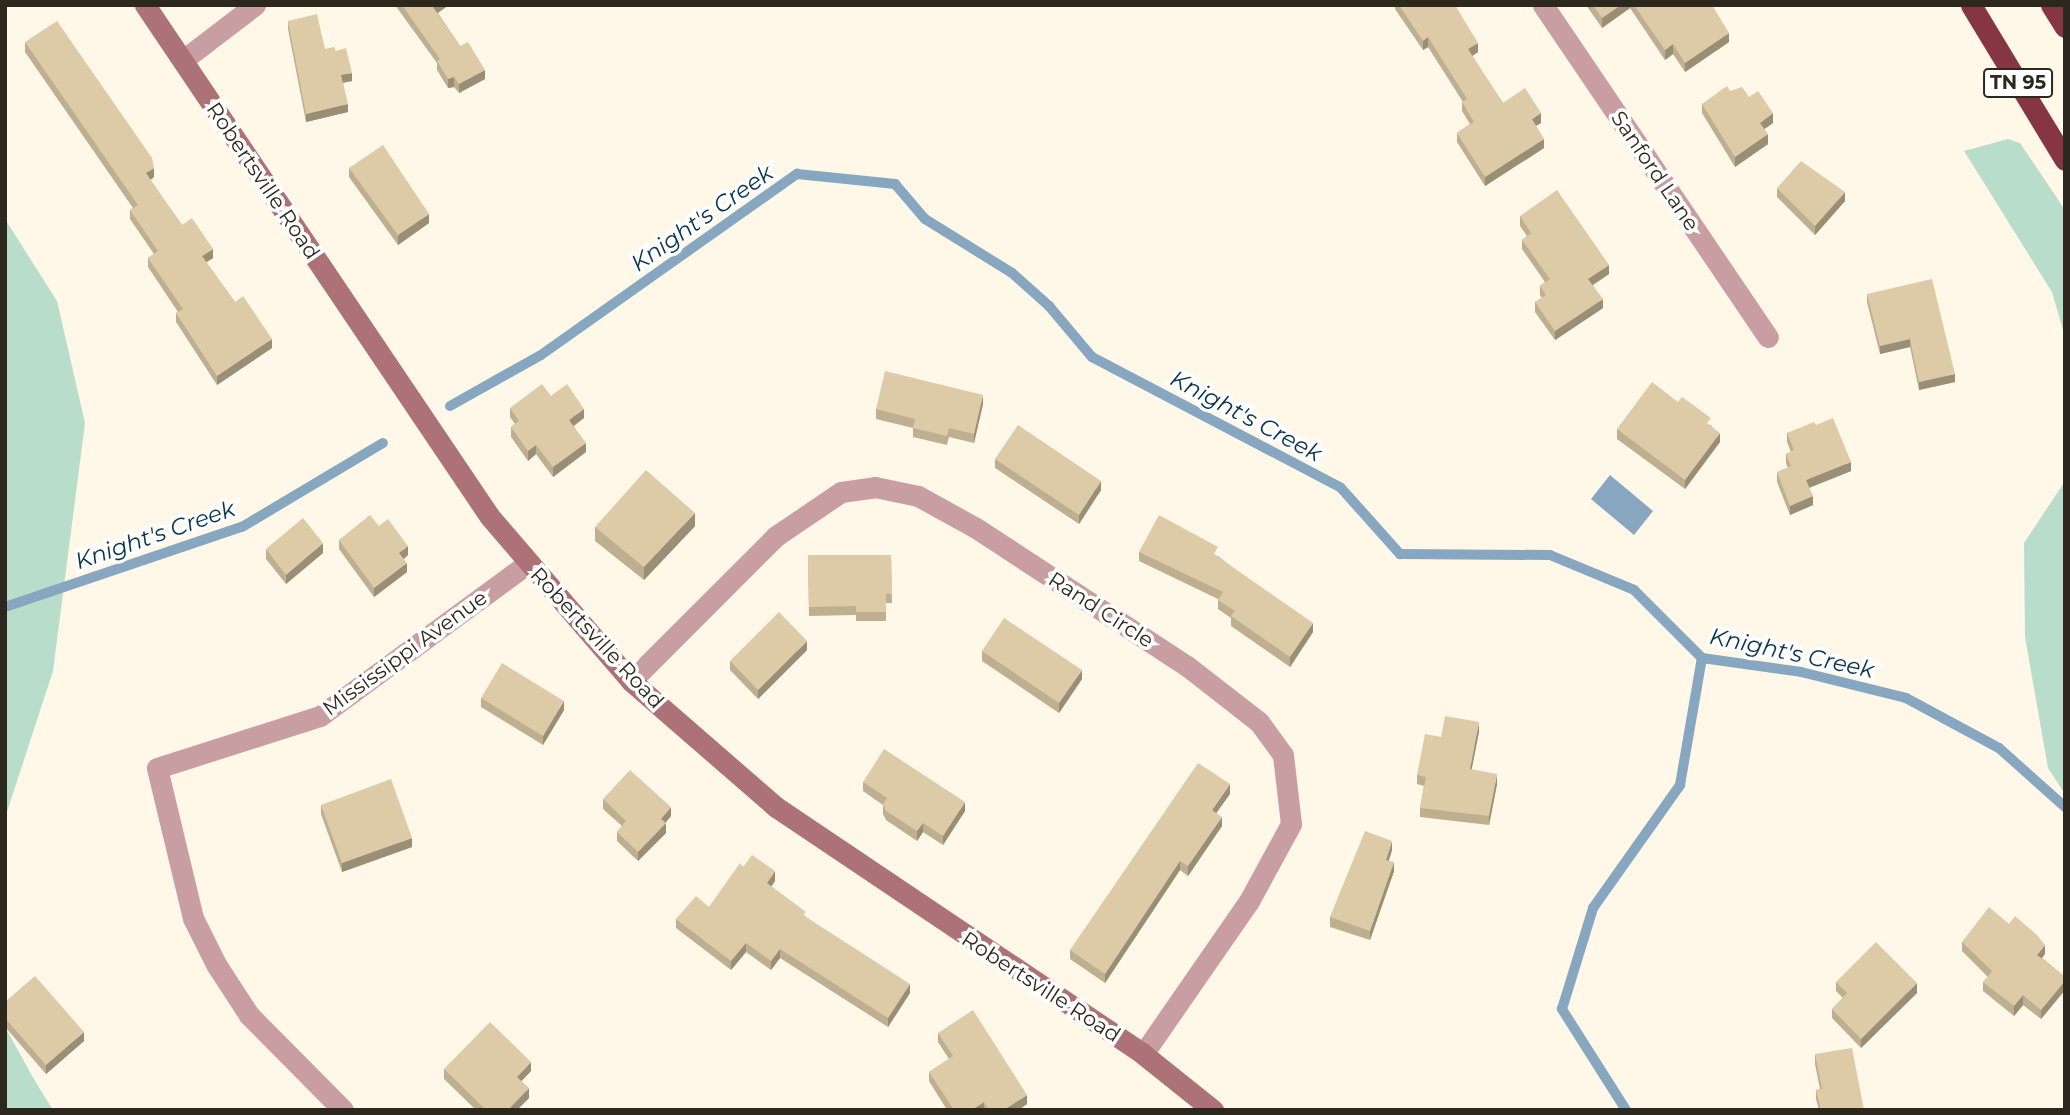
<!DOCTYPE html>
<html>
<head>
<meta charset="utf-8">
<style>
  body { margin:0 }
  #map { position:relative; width:2070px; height:1115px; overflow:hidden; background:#fff7e7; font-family:Montserrat,sans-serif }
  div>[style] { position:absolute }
  .green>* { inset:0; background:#b9ddcb }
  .water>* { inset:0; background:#86a7bf }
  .stream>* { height:10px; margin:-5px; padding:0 5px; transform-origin:5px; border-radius:5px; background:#86a7bf }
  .street>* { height:21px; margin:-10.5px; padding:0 10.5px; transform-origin:10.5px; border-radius:10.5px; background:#c89ea2 }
  .secondary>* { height:21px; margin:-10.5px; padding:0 10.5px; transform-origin:10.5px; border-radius:10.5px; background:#ad7278 }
  .highway>* { height:21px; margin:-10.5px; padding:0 10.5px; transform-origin:10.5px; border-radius:10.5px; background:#863543 }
  .wall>* { inset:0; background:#beaf90 }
  .shaded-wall>* { inset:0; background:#9b8e76 }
  .building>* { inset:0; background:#ddcba8 }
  span { translate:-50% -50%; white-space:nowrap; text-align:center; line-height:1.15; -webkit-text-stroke:7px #fff; paint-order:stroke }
  .shield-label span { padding:2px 5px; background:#fff; border:2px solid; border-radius:5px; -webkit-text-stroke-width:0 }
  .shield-label { font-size:19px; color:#2d281e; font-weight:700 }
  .street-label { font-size:21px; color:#2d281e }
  .water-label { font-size:23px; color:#07334d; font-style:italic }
  .frame { position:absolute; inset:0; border:7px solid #2d281e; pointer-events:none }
</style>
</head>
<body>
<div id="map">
  <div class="green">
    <i style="clip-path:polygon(2008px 139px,2020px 143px,2065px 210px,2065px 337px,2052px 292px,1964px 151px)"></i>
    <i style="clip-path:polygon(5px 219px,57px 301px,85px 423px,53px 671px,5px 818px)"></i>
    <i style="clip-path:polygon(2065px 481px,2065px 794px,2048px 768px,2025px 637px,2024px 543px)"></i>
    <i style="clip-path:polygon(5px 1027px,35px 1081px,53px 1110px,5px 1110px)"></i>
  </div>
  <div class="water">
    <i style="clip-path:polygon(1610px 475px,1653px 511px,1634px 535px,1591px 499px)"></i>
  </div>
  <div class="stream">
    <i style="left:450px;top:406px;width:104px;rotate:-29.3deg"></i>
    <i style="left:541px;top:355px;width:314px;rotate:-35.3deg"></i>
    <i style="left:797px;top:174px;width:99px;rotate:5.8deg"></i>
    <i style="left:895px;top:184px;width:46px;rotate:49.4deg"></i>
    <i style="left:925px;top:219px;width:102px;rotate:31.8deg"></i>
    <i style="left:1012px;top:273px;width:50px;rotate:41.7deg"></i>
    <i style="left:1049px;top:306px;width:67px;rotate:49.9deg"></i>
    <i style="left:1092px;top:357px;width:281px;rotate:27.7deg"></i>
    <i style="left:1341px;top:488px;width:89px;rotate:48.2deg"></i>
    <i style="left:1400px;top:554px;width:150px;rotate:0.4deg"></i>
    <i style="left:1550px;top:555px;width:91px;rotate:22.6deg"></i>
    <i style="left:1634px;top:590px;width:96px;rotate:45deg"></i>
    <i style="left:1702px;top:658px;width:100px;rotate:8deg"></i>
    <i style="left:1801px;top:672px;width:108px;rotate:13.9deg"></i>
    <i style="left:1906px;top:698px;width:106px;rotate:28.3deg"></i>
    <i style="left:1999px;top:748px;width:89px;rotate:41.8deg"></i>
    <i style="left:5px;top:607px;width:250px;rotate:-18.7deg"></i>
    <i style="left:242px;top:527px;width:164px;rotate:-30.8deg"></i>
    <i style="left:1626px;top:1110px;width:120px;rotate:-122.4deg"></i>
    <i style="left:1562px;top:1009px;width:106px;rotate:-72.9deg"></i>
    <i style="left:1593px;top:908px;width:151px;rotate:-54.7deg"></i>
    <i style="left:1680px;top:785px;width:129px;rotate:-80.2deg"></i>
  </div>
  <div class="street">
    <i style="left:1543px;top:5px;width:401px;rotate:55.9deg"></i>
    <i style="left:183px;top:60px;width:91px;rotate:-37.4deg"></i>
    <i style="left:631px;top:681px;width:205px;rotate:-45deg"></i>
    <i style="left:776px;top:536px;width:78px;rotate:-34.1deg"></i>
    <i style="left:841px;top:492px;width:34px;rotate:-8deg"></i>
    <i style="left:875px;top:487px;width:44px;rotate:11.8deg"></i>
    <i style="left:918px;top:496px;width:66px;rotate:28.9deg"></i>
    <i style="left:976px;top:528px;width:252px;rotate:33.2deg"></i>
    <i style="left:1187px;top:666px;width:91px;rotate:37.9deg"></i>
    <i style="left:1259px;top:722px;width:41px;rotate:54deg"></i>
    <i style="left:1283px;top:755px;width:69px;rotate:83.4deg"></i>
    <i style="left:1291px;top:824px;width:88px;rotate:118.6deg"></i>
    <i style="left:1249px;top:901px;width:186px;rotate:124.7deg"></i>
    <i style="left:343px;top:1110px;width:134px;rotate:-134.7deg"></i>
    <i style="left:249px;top:1015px;width:59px;rotate:-123.1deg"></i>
    <i style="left:217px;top:966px;width:54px;rotate:-116.6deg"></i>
    <i style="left:193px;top:918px;width:154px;rotate:-103.5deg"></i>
    <i style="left:157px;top:768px;width:171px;rotate:-17.7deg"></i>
    <i style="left:320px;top:716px;width:257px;rotate:-36.3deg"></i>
  </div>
  <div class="secondary">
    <i style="left:145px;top:5px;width:617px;rotate:56.03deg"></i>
    <i style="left:490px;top:517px;width:216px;rotate:49.3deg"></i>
    <i style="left:631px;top:681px;width:192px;rotate:41deg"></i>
    <i style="left:776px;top:807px;width:442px;rotate:33.9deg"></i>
    <i style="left:1143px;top:1054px;width:90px;rotate:38.7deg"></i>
  </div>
  <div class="highway">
    <i style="left:1971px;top:5px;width:181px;rotate:58.8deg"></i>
    <i style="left:2051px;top:5px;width:26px;rotate:58deg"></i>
  </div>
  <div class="wall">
    <i style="clip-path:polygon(395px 5px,449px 5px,438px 13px,460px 46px,485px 79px,459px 93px,454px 87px,448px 88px,437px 70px,437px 63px)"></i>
    <i style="clip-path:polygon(1395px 5px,1455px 5px,1478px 52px,1472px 56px,1503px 103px,1541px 123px,1536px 126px,1544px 148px,1485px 186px,1457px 142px,1457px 133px,1470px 124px,1462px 111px,1462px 102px,1463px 102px,1428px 47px,1423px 50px,1395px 9px)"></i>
    <i style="clip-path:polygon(1586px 5px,1712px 5px,1729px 42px,1685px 72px,1673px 54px,1665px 60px,1630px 8px,1602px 28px)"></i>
    <i style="clip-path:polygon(288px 21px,325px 49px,336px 51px,352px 81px,343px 83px,348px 112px,306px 122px,288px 29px)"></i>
    <i style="clip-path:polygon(25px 42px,154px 177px,150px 180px,182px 225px,213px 258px,206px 262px,235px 302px,272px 348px,217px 385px,176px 322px,176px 313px,178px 312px,148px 267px,148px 258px,154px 254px,130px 219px,130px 210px,133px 208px,25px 52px)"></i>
    <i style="clip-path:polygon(1730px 91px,1749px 97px,1773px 123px,1764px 129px,1768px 144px,1735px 167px,1702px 113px,1702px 104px)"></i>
    <i style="clip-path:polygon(349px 168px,429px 223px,398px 245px,349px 177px)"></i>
    <i style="clip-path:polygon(1777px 188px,1845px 201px,1815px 235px,1777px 197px)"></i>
    <i style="clip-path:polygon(1520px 216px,1609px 274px,1593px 285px,1603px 308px,1555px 340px,1535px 312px,1535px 302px,1542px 298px,1540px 295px,1540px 286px,1545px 282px,1522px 249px,1522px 240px,1527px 236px,1520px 226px)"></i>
    <i style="clip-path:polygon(1867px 294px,1955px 382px,1919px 390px,1910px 347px,1880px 354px,1867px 302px)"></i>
    <i style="clip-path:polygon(551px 396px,584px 418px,574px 426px,586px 452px,553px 477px,536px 454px,528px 461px,511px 437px,511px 427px,515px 424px,510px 417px,510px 408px)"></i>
    <i style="clip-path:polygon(983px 404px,974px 443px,949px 437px,947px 445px,913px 437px,913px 428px,876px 419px,876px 409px)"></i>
    <i style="clip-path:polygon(1711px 425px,1720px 442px,1685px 489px,1617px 439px,1617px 429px)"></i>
    <i style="clip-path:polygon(1816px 425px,1851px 471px,1809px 488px,1813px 505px,1790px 515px,1777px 482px,1777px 472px,1788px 468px,1786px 463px,1786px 454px,1791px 452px,1787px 442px,1787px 433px)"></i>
    <i style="clip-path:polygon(995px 459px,1101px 490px,1079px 524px,995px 468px)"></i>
    <i style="clip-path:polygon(379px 526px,408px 555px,404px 559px,407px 572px,374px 597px,339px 549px,339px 540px)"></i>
    <i style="clip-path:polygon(695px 526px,644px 580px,595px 541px,595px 527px)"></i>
    <i style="clip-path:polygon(266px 549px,323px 553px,286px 584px,266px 559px)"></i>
    <i style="clip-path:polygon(1139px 552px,1218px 556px,1313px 632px,1290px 667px,1231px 626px,1231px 618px,1218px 609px,1218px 599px,1139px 561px)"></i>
    <i style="clip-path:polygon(808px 555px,891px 555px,892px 603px,886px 603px,886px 621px,856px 621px,856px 615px,809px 616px)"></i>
    <i style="clip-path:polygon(807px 650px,758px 699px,730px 670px,730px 661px)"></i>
    <i style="clip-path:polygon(982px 651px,1082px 679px,1059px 713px,982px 661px)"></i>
    <i style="clip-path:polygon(481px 698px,564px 710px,543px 745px,481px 707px)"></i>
    <i style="clip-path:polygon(1479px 732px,1471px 769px,1497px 784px,1489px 825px,1420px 817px,1420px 808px,1424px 786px,1417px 784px,1417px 775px,1441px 737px)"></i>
    <i style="clip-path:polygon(863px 782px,965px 811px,943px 845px,923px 832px,917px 841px,886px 820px,883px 814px,883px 805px,863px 791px)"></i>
    <i style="clip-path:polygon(1230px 794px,1216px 813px,1222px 826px,1188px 876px,1180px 870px,1105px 983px,1070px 959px,1070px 950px)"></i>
    <i style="clip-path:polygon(603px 799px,671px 816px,665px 823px,666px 833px,638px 861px,617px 841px,617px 832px,622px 826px,603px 809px)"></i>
    <i style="clip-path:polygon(321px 805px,412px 847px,342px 872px,321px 814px)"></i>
    <i style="clip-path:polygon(1392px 850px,1389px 860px,1394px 871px,1370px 940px,1330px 927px,1330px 917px)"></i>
    <i style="clip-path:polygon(743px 867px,775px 881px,771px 887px,806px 917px,910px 993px,888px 1027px,780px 958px,771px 970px,746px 952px,731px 970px,676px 928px,676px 919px,709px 907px)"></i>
    <i style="clip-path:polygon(1962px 942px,2045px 954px,2042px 958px,2065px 977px,2065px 990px,2041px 1019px,2023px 1005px,2014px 1016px,1983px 991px,1983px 982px,1988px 977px,1962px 951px)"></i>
    <i style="clip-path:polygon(1836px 982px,1917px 993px,1861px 1048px,1832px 1018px,1832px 1009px,1843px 998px,1836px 991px)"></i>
    <i style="clip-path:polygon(5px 1002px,84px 1041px,46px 1074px,5px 1027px)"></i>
    <i style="clip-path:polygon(938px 1033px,1027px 1104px,1018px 1110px,947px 1110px,929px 1081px,929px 1072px,949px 1059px,938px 1042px)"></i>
    <i style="clip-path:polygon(1815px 1054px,1864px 1110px,1819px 1110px,1816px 1099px,1816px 1090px,1820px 1089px,1815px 1064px)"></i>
    <i style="clip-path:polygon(444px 1069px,531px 1071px,521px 1081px,529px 1098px,517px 1110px,476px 1110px,444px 1079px)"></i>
  </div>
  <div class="shaded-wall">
    <i style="clip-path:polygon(436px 5px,449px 5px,433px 16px,433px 7px)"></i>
    <i style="clip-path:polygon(1621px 5px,1630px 5px,1630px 8px,1602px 28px,1602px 18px)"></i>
    <i style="clip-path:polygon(1729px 33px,1729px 42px,1685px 72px,1685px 63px)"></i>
    <i style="clip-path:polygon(1428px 37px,1428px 47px,1423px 50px,1423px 41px)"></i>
    <i style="clip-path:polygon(1478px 43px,1478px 52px,1468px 59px,1468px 49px)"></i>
    <i style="clip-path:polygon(1673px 44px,1673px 54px,1665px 60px,1665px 50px)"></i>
    <i style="clip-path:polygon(485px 70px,485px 79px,459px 93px,459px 84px)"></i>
    <i style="clip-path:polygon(352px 73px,352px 81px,341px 83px,341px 75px)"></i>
    <i style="clip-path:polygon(454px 77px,454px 87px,448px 88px,448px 79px)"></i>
    <i style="clip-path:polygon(348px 104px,348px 112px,306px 122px,306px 114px)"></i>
    <i style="clip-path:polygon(1541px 113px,1541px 123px,1532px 128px,1532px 119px)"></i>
    <i style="clip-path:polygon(1773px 113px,1773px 123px,1760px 132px,1760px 123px)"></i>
    <i style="clip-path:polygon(1768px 134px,1768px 144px,1735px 167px,1735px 157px)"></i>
    <i style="clip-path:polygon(1544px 139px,1544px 148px,1485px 186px,1485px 177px)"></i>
    <i style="clip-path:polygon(154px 168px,154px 177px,146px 183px,146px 173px)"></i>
    <i style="clip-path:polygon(1845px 192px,1845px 201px,1815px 235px,1815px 226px)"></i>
    <i style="clip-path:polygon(429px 214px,429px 223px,398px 245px,398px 235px)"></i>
    <i style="clip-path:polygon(213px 249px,213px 258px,202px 265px,202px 256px)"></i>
    <i style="clip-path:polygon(1609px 265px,1609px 274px,1588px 288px,1588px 279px)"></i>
    <i style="clip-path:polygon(1603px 299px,1603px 308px,1555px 340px,1555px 331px)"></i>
    <i style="clip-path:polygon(272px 339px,272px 348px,217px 385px,217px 376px)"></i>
    <i style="clip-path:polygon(1910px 339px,1910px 347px,1880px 354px,1880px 346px)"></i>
    <i style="clip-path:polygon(1955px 374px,1955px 382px,1919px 390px,1919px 382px)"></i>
    <i style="clip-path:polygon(983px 395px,983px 404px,974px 443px,974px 434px)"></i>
    <i style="clip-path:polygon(584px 409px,584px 418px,569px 429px,569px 420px)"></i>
    <i style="clip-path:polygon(1720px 433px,1720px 442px,1685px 489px,1685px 480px)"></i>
    <i style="clip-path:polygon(586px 443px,586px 452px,553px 477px,553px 467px)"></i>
    <i style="clip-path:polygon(536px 445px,536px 454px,528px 461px,528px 451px)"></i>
    <i style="clip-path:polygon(1851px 462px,1851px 471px,1806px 489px,1806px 480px)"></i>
    <i style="clip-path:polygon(1101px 481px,1101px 490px,1079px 524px,1079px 515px)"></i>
    <i style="clip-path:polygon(1813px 496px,1813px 505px,1790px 515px,1790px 506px)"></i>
    <i style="clip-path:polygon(695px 513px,695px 526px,644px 580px,644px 567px)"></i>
    <i style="clip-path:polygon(323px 543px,323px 553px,286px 584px,286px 575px)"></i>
    <i style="clip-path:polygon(408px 546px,408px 555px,399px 562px,399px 553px)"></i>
    <i style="clip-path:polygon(407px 563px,407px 572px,374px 597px,374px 588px)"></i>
    <i style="clip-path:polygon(1313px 623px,1313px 632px,1290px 667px,1290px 657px)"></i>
    <i style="clip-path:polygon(807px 641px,807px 650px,758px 699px,758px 690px)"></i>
    <i style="clip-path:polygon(1082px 670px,1082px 679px,1059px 713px,1059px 703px)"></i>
    <i style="clip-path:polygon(564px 701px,564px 710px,543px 745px,543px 736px)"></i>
    <i style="clip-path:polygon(1479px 722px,1479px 732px,1470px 778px,1470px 769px)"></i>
    <i style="clip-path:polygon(1497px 774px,1497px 784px,1489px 825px,1489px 816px)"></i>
    <i style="clip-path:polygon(1230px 784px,1230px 794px,1212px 819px,1212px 810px)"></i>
    <i style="clip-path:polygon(965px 802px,965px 811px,943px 845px,943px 836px)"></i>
    <i style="clip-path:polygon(671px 807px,671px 816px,661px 828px,661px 819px)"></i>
    <i style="clip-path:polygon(1222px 817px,1222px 826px,1188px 876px,1188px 866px)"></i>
    <i style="clip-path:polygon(666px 823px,666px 833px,638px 861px,638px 852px)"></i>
    <i style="clip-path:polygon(923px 823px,923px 832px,917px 841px,917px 831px)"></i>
    <i style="clip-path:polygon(412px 838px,412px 847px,342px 872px,342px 863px)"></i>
    <i style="clip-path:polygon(1392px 841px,1392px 850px,1386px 869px,1386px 860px)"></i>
    <i style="clip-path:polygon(1180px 861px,1180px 870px,1105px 983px,1105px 974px)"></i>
    <i style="clip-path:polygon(1394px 862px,1394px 871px,1370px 940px,1370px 931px)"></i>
    <i style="clip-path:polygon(775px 871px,775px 881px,767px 893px,767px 883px)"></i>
    <i style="clip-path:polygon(746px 943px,746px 952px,731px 970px,731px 961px)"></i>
    <i style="clip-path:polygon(2045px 945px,2045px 954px,2037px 964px,2037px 955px)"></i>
    <i style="clip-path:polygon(780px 949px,780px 958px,771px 970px,771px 961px)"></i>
    <i style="clip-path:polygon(2065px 981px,2065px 990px,2041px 1019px,2041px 1010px)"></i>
    <i style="clip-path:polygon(1917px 983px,1917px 993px,1861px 1048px,1861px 1039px)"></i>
    <i style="clip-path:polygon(910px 984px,910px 993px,888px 1027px,888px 1018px)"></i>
    <i style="clip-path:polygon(2023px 995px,2023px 1005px,2014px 1016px,2014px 1006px)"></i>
    <i style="clip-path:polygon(84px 1032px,84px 1041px,46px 1074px,46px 1065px)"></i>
    <i style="clip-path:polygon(531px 1062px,531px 1071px,517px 1086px,517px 1077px)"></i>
    <i style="clip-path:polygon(529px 1088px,529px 1098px,517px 1110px,508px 1110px)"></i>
    <i style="clip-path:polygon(1027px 1095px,1027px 1104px,1018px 1110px,1004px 1110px)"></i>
    <i style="clip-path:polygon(984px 1102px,984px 1110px,972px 1110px)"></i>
  </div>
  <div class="building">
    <i style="clip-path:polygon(402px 5px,436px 5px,433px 7px,460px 46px,468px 42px,485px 70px,459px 84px,454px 77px,448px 79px,437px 61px,440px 59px)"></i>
    <i style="clip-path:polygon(1399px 5px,1455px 5px,1478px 43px,1468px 49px,1503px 103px,1525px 88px,1541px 113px,1532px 119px,1544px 139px,1485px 177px,1457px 133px,1474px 122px,1462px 102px,1467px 99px,1428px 37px,1423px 41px)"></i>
    <i style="clip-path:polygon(1593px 5px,1621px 5px,1602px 18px)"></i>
    <i style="clip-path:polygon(1634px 5px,1712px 5px,1729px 33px,1685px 63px,1673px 44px,1665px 50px)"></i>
    <i style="clip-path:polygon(317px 14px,325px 49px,334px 47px,336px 51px,346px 48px,352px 73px,341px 75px,348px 104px,306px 114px,288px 21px)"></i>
    <i style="clip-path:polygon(57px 21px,152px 158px,154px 168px,146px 173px,182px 225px,192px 218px,213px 249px,202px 256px,235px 302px,243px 296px,272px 339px,217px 376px,176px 313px,183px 309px,148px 258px,158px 251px,130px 210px,138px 205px,25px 42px)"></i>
    <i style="clip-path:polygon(1727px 86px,1730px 91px,1742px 87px,1749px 97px,1758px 91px,1773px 113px,1760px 123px,1768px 134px,1735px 157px,1702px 104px)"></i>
    <i style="clip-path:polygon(383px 145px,429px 214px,398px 235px,349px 168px)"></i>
    <i style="clip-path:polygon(1801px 161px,1845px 192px,1815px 226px,1777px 188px)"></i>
    <i style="clip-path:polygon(1557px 190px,1609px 265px,1588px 279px,1603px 299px,1555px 331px,1535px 302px,1546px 295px,1540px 286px,1550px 279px,1522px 240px,1531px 233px,1520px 216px)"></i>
    <i style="clip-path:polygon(1932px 279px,1955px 374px,1919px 382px,1910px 339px,1880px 346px,1867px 294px)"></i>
    <i style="clip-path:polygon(885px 371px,983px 395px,974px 434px,949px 428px,947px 436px,913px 428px,915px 419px,876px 409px)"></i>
    <i style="clip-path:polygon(1652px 382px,1678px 402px,1682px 397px,1711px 418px,1707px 423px,1720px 433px,1685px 480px,1617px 429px)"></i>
    <i style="clip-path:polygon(542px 384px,551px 396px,567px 384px,584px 409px,569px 420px,586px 443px,553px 467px,536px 445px,528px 451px,511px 427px,519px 421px,510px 408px)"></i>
    <i style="clip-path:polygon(1833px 418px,1851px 462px,1806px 480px,1813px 496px,1790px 506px,1777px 472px,1791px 466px,1786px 454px,1794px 450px,1787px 433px,1814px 422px,1816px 425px)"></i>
    <i style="clip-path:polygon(1018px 425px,1101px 481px,1079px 515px,995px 459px)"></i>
    <i style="clip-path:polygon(646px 470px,695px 513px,644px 567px,595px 527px)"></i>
    <i style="clip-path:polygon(370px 515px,379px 526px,388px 519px,408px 546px,399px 553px,407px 563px,374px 588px,339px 540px)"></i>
    <i style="clip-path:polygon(1159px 515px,1218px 547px,1214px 554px,1313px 623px,1290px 657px,1231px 616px,1235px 611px,1218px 600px,1223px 592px,1139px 552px)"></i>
    <i style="clip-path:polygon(303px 518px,323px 543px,286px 575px,266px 549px)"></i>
    <i style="clip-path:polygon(808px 555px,891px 555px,892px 594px,886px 594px,886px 612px,856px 612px,856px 606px,809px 607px)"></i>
    <i style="clip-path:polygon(779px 612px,807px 641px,758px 690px,730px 661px)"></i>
    <i style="clip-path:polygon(1004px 618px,1082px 670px,1059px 703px,982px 651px)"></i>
    <i style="clip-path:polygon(502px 663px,564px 701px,543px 736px,481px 698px)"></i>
    <i style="clip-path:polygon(1445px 716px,1479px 722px,1470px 769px,1497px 774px,1489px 816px,1420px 808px,1426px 777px,1417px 775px,1425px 734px,1441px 737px)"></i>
    <i style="clip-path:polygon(884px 749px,965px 802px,943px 836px,923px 823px,917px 831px,886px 811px,883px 804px,887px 798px,863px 782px)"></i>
    <i style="clip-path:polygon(1198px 763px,1230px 784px,1212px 810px,1222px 817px,1188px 866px,1180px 861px,1105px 974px,1070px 950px)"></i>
    <i style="clip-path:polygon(630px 770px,671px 807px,661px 819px,666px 823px,638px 852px,617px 832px,626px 821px,603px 799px)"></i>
    <i style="clip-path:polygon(391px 779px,412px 838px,342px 863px,321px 805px)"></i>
    <i style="clip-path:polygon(1365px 831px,1392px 841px,1386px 860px,1394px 862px,1370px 931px,1330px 917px)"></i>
    <i style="clip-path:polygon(752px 855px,775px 871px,767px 883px,806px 912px,803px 915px,910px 984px,888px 1018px,780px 949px,771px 961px,746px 943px,731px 961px,676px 919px,696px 896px,709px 907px,740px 863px,743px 867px)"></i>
    <i style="clip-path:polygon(1989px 907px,2009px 924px,2015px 916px,2037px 935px,2045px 945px,2037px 955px,2065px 977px,2065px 981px,2041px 1010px,2023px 995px,2014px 1006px,1983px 982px,1992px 971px,1962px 942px)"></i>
    <i style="clip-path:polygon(1876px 942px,1917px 983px,1861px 1039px,1832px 1009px,1847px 993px,1836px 982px)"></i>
    <i style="clip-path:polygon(35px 976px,84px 1032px,46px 1065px,5px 1018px,5px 1002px)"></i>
    <i style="clip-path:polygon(973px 1010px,1027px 1095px,1004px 1110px,989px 1110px,984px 1102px,972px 1110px,954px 1110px,929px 1072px,953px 1056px,938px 1033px)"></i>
    <i style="clip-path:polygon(490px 1022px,531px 1062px,517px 1077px,529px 1088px,508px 1110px,486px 1110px,444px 1069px)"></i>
    <i style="clip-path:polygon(1852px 1048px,1864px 1110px,1821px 1110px,1816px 1090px,1822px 1089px,1815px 1054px)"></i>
  </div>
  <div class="shield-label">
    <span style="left:2018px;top:83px">TN 95</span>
  </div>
  <div class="street-label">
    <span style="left:1655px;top:171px;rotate:56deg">Sanford Lane</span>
    <span style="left:263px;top:181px;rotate:56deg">Robertsville Road</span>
    <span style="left:1101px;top:610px;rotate:33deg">Rand Circle</span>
    <span style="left:597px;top:638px;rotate:47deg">Robertsville Road</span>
    <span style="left:405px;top:653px;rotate:-36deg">Mississippi Avenue</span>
    <span style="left:1041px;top:987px;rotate:33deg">Robertsville Road</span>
  </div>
  <div class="water-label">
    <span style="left:702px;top:218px;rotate:-35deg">Knight's Creek</span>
    <span style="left:1246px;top:416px;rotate:28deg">Knight's Creek</span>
    <span style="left:155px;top:535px;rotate:-19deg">Knight's Creek</span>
    <span style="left:1792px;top:653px;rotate:12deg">Knight's Creek</span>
  </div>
  <div class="frame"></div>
</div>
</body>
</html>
